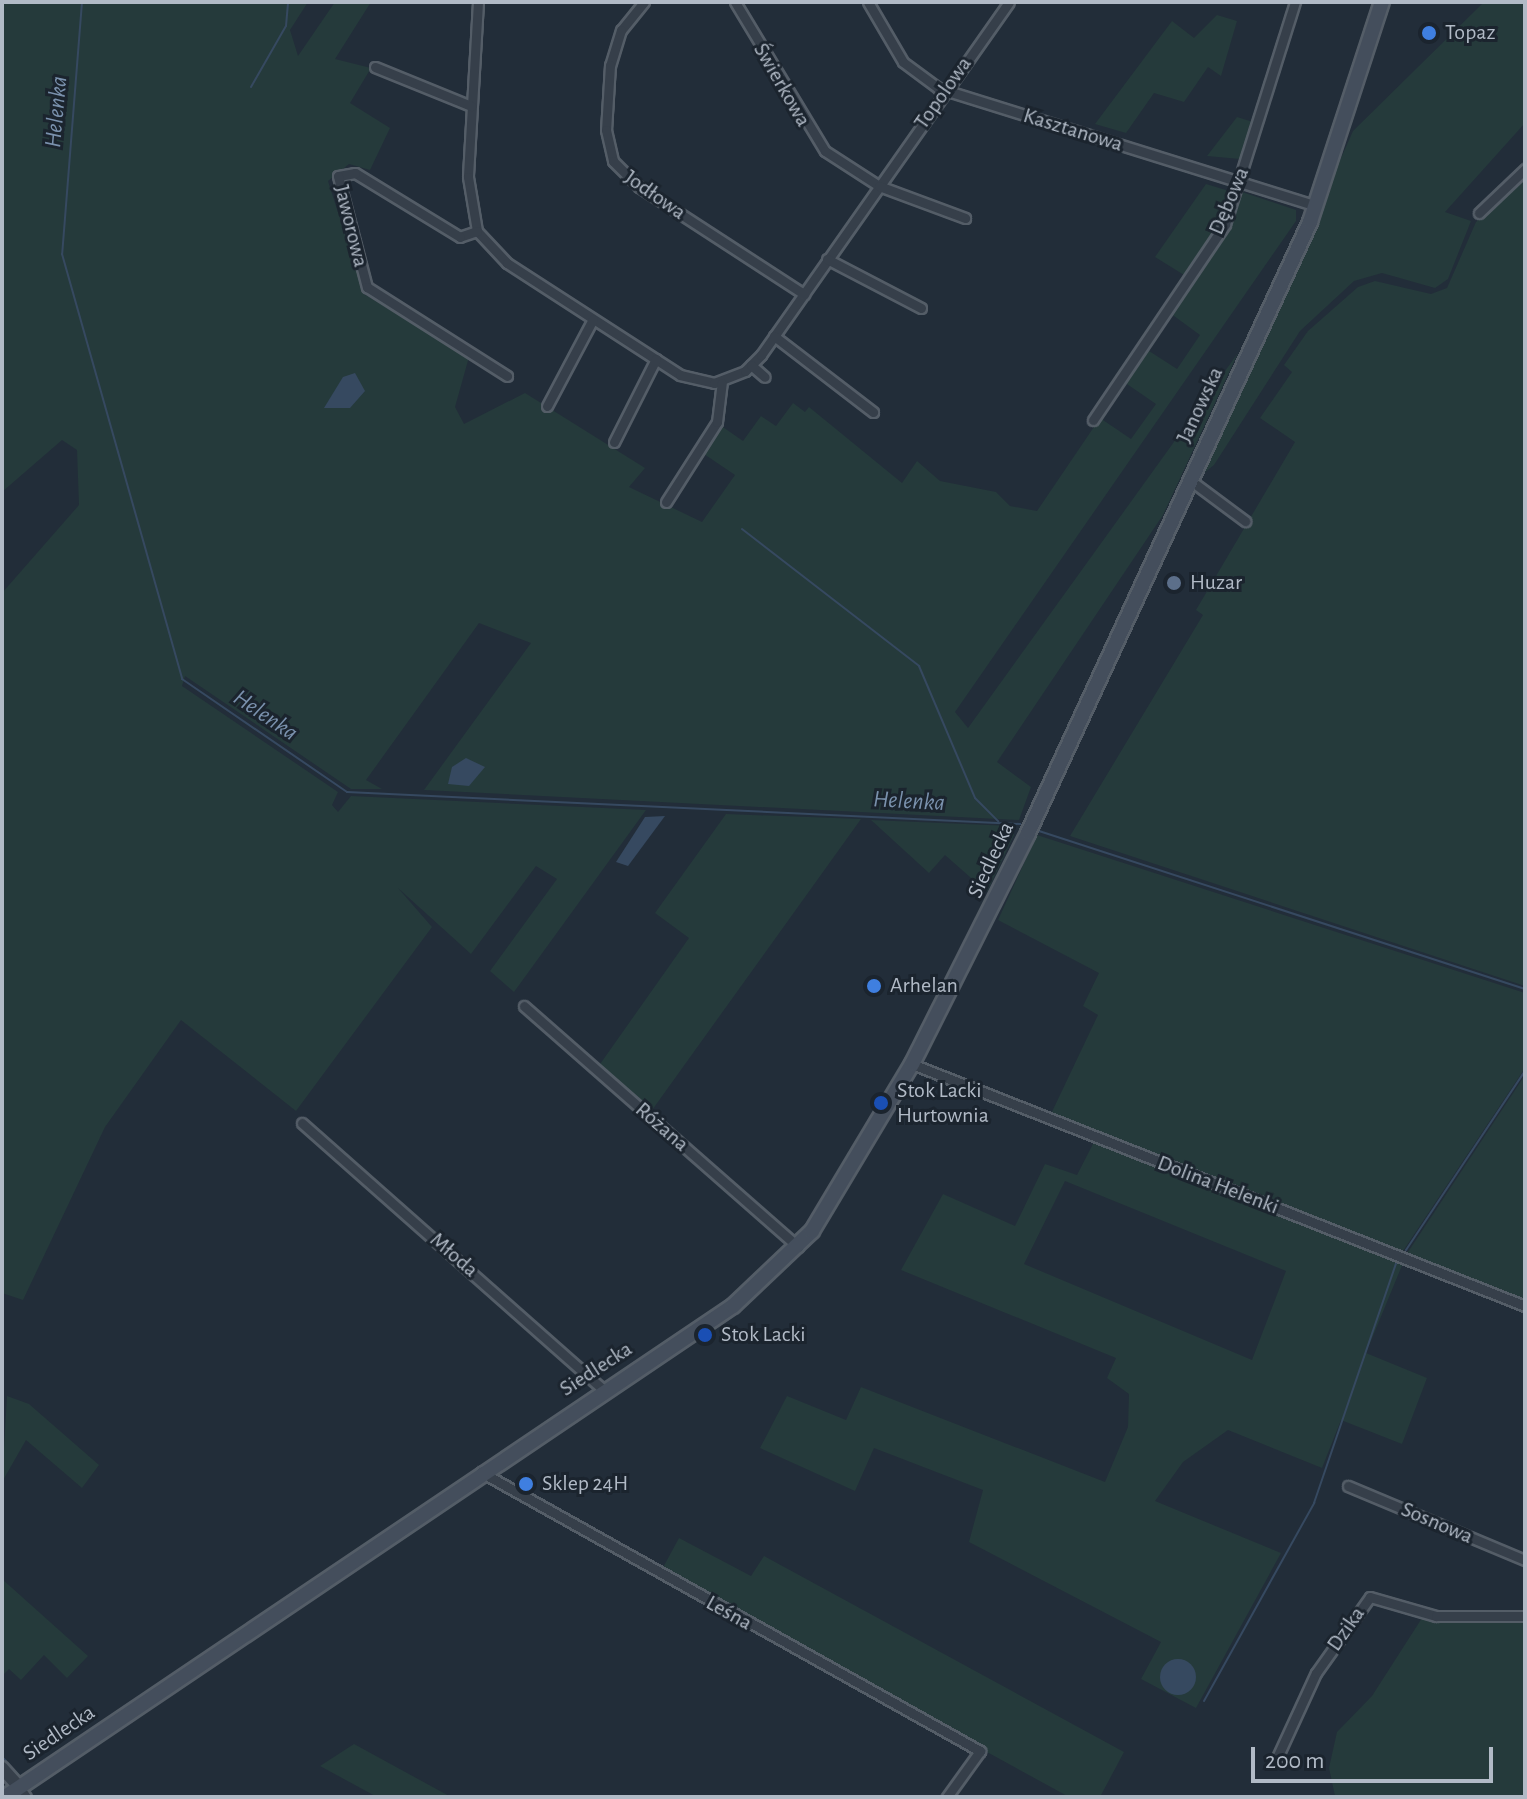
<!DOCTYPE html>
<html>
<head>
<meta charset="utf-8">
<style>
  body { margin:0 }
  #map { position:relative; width:1527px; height:1799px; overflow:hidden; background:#222d39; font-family:"Alegreya Sans",sans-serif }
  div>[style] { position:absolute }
  .green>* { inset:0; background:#253a3b }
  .water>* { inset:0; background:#364960 }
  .round { border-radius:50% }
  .stream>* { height:2px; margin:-1px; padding:0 1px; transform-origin:1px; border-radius:1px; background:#364960 }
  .roads { filter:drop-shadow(2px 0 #545d67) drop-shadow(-2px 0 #545d67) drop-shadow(0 2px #545d67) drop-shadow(0 -2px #545d67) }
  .minor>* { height:9px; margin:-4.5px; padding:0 4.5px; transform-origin:4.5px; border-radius:4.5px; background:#363f4a }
  .tertiary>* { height:12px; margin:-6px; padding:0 6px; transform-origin:6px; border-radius:6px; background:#363f4a }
  .secondary>* { height:14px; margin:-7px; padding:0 7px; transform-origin:7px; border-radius:7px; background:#444e5c }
  .dots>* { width:22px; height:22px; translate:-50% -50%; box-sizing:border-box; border:4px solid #1b242e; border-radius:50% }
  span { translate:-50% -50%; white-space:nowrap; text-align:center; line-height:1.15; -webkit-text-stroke:6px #1b242e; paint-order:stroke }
  .poi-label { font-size:22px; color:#b1bac6 }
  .left { translate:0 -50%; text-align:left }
  .street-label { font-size:22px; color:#b1bac6 }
  .water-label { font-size:24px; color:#7a91ad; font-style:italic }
  .frame { position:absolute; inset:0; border:4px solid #b1bac6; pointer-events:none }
  .scale { position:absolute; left:1251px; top:1747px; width:242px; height:36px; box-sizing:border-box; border:4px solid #b1bac6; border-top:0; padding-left:10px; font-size:24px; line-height:28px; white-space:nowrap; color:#b1bac6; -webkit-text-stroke:6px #1b242e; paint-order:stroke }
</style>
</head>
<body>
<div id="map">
  <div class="green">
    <i style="clip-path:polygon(2px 2px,308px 2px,290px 30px,298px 56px,335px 2px,371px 2px,335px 59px,371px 68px,350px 103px,390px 128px,370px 170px,349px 164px,328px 181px,364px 294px,469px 357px,455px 407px,464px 424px,525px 393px,645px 468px,629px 487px,702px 522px,735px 475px,701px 452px,720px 425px,743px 441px,761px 416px,776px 426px,793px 403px,805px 412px,809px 407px,902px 483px,917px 461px,940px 481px,996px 492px,1010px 506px,1037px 511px,1100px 418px,1131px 439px,1156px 404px,1124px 382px,1146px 349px,1177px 369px,1200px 335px,1170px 313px,1235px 217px,1242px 192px,1296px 210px,1296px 221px,955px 712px,968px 728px,1238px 353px,1163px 515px,997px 762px,1031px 787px,1019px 820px,424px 790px,531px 643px,479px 623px,366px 780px,382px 789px,351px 789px,185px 676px,182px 686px,338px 792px,332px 805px,338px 812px,351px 796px,646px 810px,514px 992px,490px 971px,557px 879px,536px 866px,471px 954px,398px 888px,432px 927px,296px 1111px,181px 1020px,105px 1127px,23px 1300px,2px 1293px,2px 593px,79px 505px,77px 450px,62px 440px,2px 492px)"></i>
    <i style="clip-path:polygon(1484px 2px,1525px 2px,1525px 123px,1445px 212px,1471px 221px,1448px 279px,1435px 288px,1382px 273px,1354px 281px,1300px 331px,1214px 465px,1199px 477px,1353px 131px)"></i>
    <i style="clip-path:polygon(1217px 15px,1237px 21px,1221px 76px,1208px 67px,1184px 102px,1154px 93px,1126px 133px,1095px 124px,1172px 21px,1194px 38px)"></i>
    <i style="clip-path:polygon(1237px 117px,1253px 122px,1240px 159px,1207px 156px)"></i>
    <i style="clip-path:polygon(1525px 175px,1525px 986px,1070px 836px,1203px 615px,1196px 610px,1295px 442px,1260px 418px,1292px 372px,1284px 365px,1308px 331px,1358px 287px,1375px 281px,1431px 294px,1447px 288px,1476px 222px)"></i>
    <i style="clip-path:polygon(1206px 184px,1229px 191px,1218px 224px,1184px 275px,1155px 257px)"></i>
    <i style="clip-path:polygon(726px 814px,861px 819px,650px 1113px,598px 1067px,689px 938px,655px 913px)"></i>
    <i style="clip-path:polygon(871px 820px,1012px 826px,1014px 835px,987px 892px,945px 855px,929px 873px)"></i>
    <i style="clip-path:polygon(1037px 835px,1525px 993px,1525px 1068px,1401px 1254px,1050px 1116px,1098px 1015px,1083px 1006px,1099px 973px,998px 920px)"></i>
    <i style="clip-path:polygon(1525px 1075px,1525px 1302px,1406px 1255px)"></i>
    <i style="clip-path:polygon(evenodd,1094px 1142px,1403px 1263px,1366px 1353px,1427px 1378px,1402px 1444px,1341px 1420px,1322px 1468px,1228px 1430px,1183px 1462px,1155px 1501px,1281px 1553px,1196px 1708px,1141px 1679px,1161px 1642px,969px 1542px,983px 1490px,874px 1448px,855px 1491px,760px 1448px,787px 1396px,846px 1420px,861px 1387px,1105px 1482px,1128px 1427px,1129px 1394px,1107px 1378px,1116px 1358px,901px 1270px,943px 1194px,1015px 1226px,1045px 1164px,1077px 1175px,1094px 1142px,1065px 1181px,1286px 1271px,1252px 1360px,1024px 1264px,1065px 1181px)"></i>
    <i style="clip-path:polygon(7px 1396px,29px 1404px,99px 1465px,82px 1488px,26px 1440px,2px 1482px)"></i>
    <i style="clip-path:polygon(679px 1538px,751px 1576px,764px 1556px,1124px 1752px,1100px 1797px,1069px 1797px,660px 1573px)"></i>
    <i style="clip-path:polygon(2px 1579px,88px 1656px,67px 1678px,44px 1655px,21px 1680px,9px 1669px,2px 1676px)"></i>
    <i style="clip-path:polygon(1422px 1618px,1525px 1620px,1525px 1797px,1335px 1796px,1329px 1768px,1337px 1732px,1372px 1696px)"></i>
    <i style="clip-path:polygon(354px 1744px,451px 1797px,377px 1797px,320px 1766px)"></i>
  </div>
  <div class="water">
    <i style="clip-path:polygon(355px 373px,365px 391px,350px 408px,324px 408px,343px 377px)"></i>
    <i style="clip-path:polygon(466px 758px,485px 767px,469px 786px,448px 784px,452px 767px)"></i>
    <i style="clip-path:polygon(665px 816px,628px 866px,616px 862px,645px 817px)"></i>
    <i class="round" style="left:1160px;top:1659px;width:36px;height:36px"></i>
  </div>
  <div class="stream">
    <i style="left:82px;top:2px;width:253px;rotate:94.5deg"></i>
    <i style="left:62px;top:254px;width:442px;rotate:74.2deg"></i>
    <i style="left:182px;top:679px;width:200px;rotate:34.4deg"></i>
    <i style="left:347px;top:792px;width:674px;rotate:2.72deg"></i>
    <i style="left:251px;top:87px;width:70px;rotate:-60.2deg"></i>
    <i style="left:286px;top:26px;width:24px;rotate:-85deg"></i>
    <i style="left:742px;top:529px;width:224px;rotate:37.7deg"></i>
    <i style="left:919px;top:666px;width:143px;rotate:67deg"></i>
    <i style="left:975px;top:798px;width:33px;rotate:45deg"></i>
    <i style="left:1039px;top:831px;width:511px;rotate:18.01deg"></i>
    <i style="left:1406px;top:1250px;width:215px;rotate:-56.4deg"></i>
    <i style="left:1204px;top:1701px;width:227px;rotate:-60.9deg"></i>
    <i style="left:1314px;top:1503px;width:253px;rotate:-71.1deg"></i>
    <i style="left:2px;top:1757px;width:6px;rotate:45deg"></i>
  </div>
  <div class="roads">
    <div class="minor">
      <i style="left:478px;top:2px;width:175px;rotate:93.3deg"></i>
      <i style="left:468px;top:177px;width:55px;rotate:80.5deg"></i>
      <i style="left:477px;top:231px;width:44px;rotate:46.8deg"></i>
      <i style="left:507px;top:263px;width:206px;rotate:32.9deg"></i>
      <i style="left:680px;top:375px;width:35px;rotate:13deg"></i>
      <i style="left:714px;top:383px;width:33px;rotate:-21deg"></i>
      <i style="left:745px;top:371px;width:23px;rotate:-45deg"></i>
      <i style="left:761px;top:355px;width:431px;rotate:-54.9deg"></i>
      <i style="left:644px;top:2px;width:36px;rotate:129deg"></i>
      <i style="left:621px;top:30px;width:37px;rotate:107deg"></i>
      <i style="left:610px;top:65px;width:65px;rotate:93.5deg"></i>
      <i style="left:606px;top:130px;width:32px;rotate:77deg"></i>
      <i style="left:613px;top:161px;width:37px;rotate:45deg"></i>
      <i style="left:639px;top:187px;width:197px;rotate:33deg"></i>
      <i style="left:735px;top:2px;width:174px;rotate:58.9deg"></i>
      <i style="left:825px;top:151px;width:64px;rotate:32.9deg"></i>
      <i style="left:879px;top:186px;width:92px;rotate:20.4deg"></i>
      <i style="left:868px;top:2px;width:69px;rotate:59.7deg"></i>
      <i style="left:903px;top:62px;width:44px;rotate:36.6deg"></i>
      <i style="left:938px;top:88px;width:396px;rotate:17.3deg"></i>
      <i style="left:375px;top:67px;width:104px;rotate:22.1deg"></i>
      <i style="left:1479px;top:213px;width:64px;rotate:-43.7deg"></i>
      <i style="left:477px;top:231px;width:18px;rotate:161deg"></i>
      <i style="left:460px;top:237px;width:123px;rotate:-148.6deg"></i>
      <i style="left:355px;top:173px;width:17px;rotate:170deg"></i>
      <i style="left:338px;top:176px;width:115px;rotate:75.4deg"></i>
      <i style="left:367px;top:287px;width:166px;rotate:32.4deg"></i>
      <i style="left:827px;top:259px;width:106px;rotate:27.5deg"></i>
      <i style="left:774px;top:336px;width:125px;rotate:37.5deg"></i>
      <i style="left:751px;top:365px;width:18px;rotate:41deg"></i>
      <i style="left:547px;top:406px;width:98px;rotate:-62.1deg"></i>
      <i style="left:1093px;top:420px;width:236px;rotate:-56deg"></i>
      <i style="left:1225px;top:224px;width:233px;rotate:-72.5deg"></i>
      <i style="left:614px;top:442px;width:93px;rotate:-63.2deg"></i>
      <i style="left:1190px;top:480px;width:69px;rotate:36.7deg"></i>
      <i style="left:666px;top:502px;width:95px;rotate:-57.5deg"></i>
      <i style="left:717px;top:422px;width:39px;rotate:-83deg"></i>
      <i style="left:524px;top:1006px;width:365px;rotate:41.3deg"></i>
      <i style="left:912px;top:1064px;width:659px;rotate:21.54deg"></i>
      <i style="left:302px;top:1123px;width:403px;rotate:41.5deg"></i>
      <i style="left:481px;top:1472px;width:572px;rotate:29.21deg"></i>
      <i style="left:980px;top:1751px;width:57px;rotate:125.7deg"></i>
      <i style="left:1348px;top:1486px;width:192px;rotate:22.7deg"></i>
      <i style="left:1275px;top:1762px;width:98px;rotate:-65.3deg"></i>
      <i style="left:1316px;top:1673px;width:93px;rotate:-54.6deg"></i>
      <i style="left:1370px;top:1597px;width:69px;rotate:16.1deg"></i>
      <i style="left:1436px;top:1616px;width:89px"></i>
      <i style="left:19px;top:1787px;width:12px;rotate:55deg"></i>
    </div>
    <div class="tertiary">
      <i style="left:2px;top:1768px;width:25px;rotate:48deg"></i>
    </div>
    <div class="secondary">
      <i style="left:5px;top:1797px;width:878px;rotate:-34deg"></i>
      <i style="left:733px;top:1306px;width:109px;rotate:-43.5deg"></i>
      <i style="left:812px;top:1231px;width:195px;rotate:-59.1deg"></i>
      <i style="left:912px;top:1064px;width:258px;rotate:-63.3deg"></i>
      <i style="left:1028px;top:833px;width:673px;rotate:-65.22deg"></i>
      <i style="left:1310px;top:222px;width:231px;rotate:-71.9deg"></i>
    </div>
  </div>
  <div class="dots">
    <i style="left:1429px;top:33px;background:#3f7fe0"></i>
    <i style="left:1174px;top:583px;background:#5c6f8a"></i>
    <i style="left:874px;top:986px;background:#3f7fe0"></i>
    <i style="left:881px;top:1103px;background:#1a4fb4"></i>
    <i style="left:705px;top:1335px;background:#1a4fb4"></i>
    <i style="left:526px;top:1484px;background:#3f7fe0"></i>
  </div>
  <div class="poi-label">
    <span class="left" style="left:1445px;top:33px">Topaz</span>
    <span class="left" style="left:1190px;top:583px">Huzar</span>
    <span class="left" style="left:890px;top:986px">Arhelan</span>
    <span class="left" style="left:897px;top:1103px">Stok Lacki<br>Hurtownia</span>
    <span class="left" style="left:721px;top:1335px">Stok Lacki</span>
    <span class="left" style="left:542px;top:1484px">Sklep 24H</span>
  </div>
  <div class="street-label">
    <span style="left:782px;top:85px;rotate:60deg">Świerkowa</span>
    <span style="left:943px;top:93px;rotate:-55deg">Topolowa</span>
    <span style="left:1073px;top:130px;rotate:17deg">Kasztanowa</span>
    <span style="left:655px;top:195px;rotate:35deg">Jodłowa</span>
    <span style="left:1229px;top:201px;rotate:-67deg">Dębowa</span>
    <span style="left:351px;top:226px;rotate:76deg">Jaworowa</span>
    <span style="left:1200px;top:405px;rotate:-65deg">Janowska</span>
    <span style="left:991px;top:860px;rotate:-65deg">Siedlecka</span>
    <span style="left:662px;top:1127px;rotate:41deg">Różana</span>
    <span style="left:1218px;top:1185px;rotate:21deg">Dolina Helenki</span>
    <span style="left:454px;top:1255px;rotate:41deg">Młoda</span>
    <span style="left:596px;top:1369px;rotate:-33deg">Siedlecka</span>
    <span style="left:1437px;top:1523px;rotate:23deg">Sosnowa</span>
    <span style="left:729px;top:1613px;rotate:29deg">Leśna</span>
    <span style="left:1346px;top:1629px;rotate:-55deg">Dzika</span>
    <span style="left:59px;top:1733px;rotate:-34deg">Siedlecka</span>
  </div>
  <div class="water-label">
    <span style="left:57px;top:112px;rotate:-85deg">Helenka</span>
    <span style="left:265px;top:716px;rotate:34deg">Helenka</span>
    <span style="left:909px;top:802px;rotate:3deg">Helenka</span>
  </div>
  <div class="frame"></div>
  <div class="scale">200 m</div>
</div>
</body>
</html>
